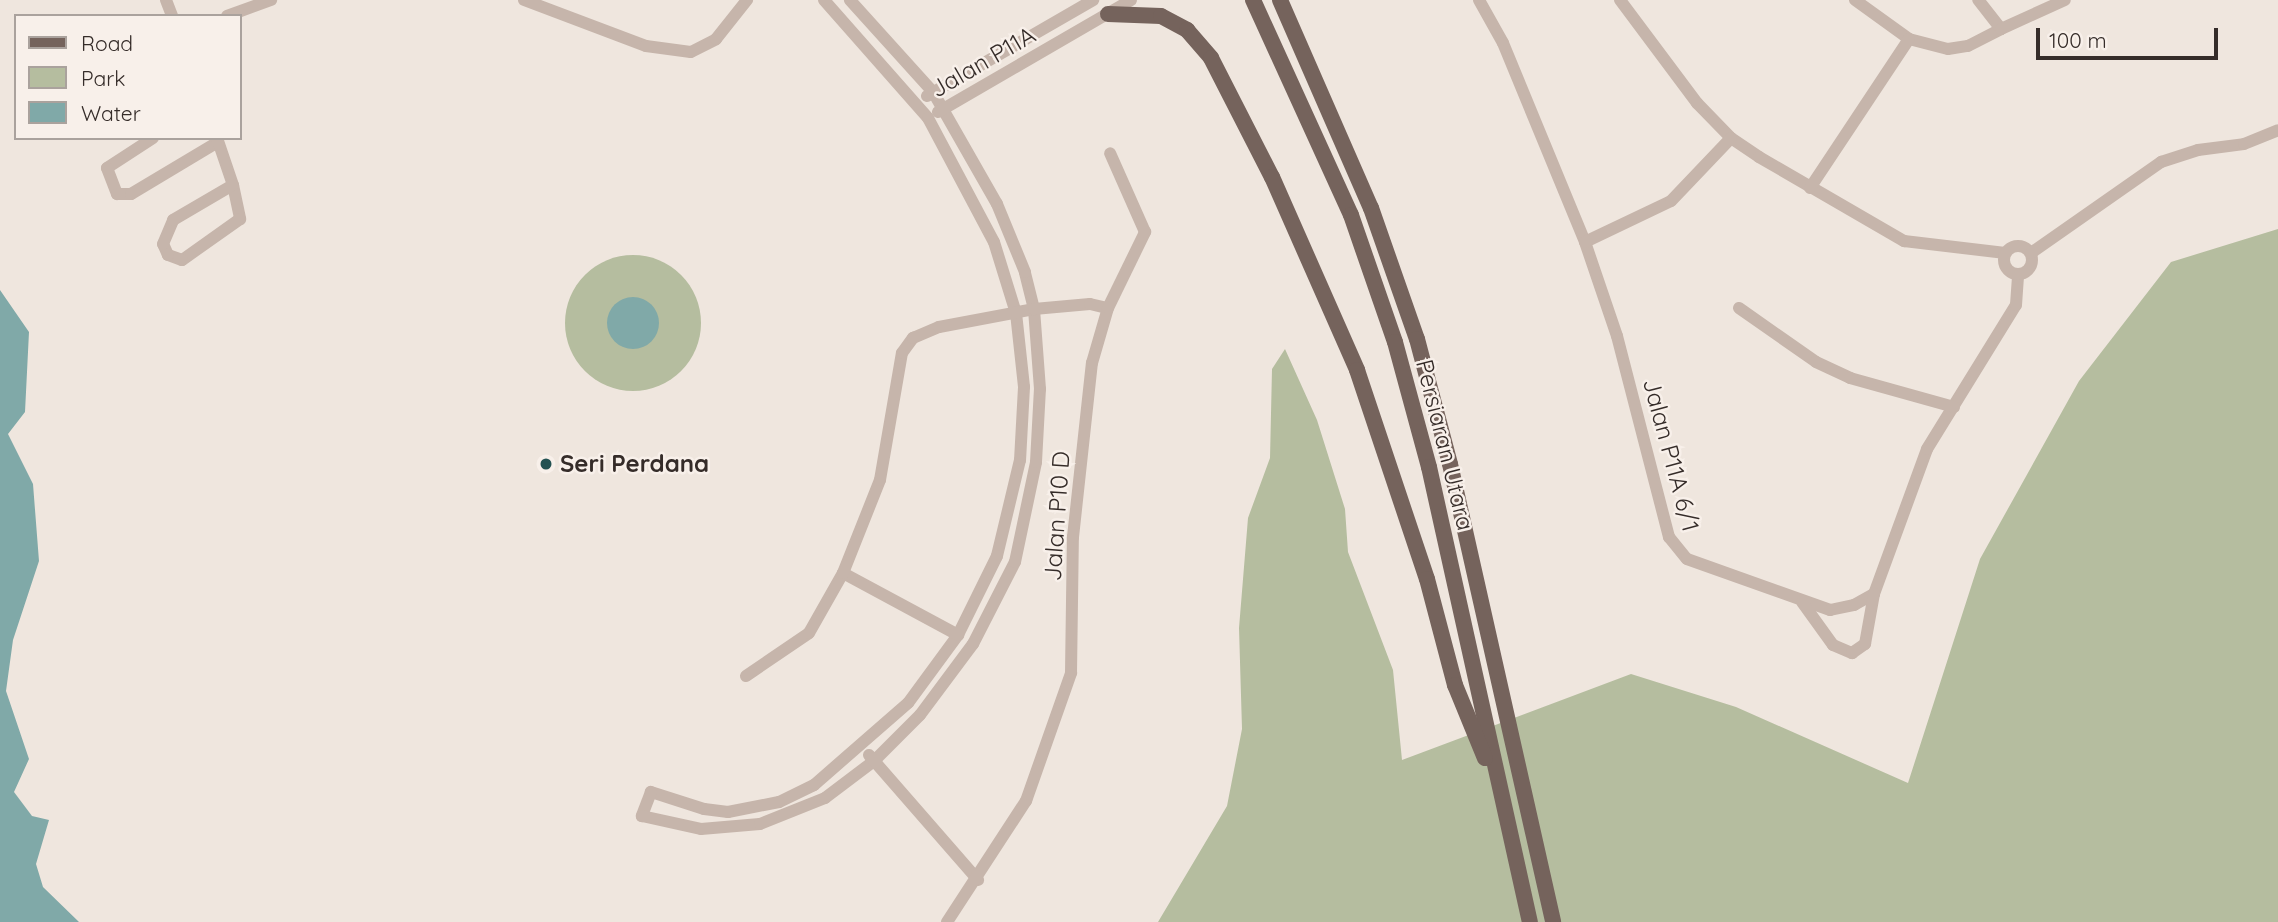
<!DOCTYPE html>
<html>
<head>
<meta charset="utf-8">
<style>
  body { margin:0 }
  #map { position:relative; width:2278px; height:922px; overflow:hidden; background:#efe6de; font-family:Quicksand,sans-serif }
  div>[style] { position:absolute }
  .green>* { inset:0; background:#b5bd9f }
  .round { border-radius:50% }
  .water>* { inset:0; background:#80a9a8 }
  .minor>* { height:12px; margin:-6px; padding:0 6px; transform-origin:6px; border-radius:6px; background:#c6b5ab }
  .minor>.ring { margin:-6px; padding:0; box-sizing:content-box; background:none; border:12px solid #c6b5ab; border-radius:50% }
  .major>* { height:16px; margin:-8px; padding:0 8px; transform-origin:8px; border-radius:8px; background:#75635c }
  .dots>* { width:19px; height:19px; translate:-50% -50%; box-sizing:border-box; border:4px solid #f8f0ea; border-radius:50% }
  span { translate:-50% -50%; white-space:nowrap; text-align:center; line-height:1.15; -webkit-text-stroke:5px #f8f0ea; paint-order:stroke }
  .street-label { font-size:24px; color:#352c29 }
  .poi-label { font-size:24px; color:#352c29; font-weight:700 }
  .left { translate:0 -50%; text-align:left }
  .legend { position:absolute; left:14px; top:14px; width:228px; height:126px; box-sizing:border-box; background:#f8f0ea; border:2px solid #aaa29d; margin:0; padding:9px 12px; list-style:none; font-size:21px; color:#352c29 }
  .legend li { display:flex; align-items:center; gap:14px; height:35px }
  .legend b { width:35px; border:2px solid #aaa29d }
  .scale { position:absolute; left:2036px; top:28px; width:182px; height:32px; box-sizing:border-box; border:4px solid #352c29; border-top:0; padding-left:9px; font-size:21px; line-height:24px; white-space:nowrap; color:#352c29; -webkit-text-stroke:5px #f8f0ea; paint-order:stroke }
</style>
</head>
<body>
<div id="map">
  <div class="green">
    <i style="clip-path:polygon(2278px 229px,2278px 922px,1158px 922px,1227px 806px,1242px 729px,1239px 628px,1248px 518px,1270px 458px,1272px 369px,1285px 349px,1317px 420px,1345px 509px,1348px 552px,1393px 670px,1402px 760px,1631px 674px,1736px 707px,1908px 783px,1980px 559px,2079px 381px,2171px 262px)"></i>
    <i class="round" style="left:565px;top:255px;width:136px;height:136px"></i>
  </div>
  <div class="water">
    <i style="clip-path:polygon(0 290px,29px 332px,25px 412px,8px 434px,33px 484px,39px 561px,13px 640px,6px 691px,29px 759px,14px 792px,32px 816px,49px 820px,36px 864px,43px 887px,79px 922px,0 922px)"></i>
    <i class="round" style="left:607px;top:297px;width:52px;height:52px"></i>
  </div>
  <div class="minor">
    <i style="left:166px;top:0;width:17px;rotate:69deg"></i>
    <i style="left:524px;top:0;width:130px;rotate:20.7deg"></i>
    <i style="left:646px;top:46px;width:45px;rotate:7.6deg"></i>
    <i style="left:691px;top:52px;width:28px;rotate:-27deg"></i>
    <i style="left:716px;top:39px;width:50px;rotate:-51.5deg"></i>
    <i style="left:824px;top:0;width:157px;rotate:48.6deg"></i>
    <i style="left:928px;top:118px;width:140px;rotate:62deg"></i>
    <i style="left:994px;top:242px;width:74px;rotate:72.8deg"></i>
    <i style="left:1016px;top:313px;width:74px;rotate:83.8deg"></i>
    <i style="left:1024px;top:387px;width:73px;rotate:93.1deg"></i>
    <i style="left:1020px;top:460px;width:99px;rotate:103.5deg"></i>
    <i style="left:997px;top:556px;width:88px;rotate:116.3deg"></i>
    <i style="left:958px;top:635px;width:84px;rotate:126.3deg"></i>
    <i style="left:908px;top:703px;width:125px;rotate:138.9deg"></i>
    <i style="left:814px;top:785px;width:39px;rotate:154deg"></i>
    <i style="left:779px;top:802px;width:52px;rotate:168.9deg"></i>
    <i style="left:728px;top:812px;width:24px;rotate:-173deg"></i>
    <i style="left:704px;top:809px;width:56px;rotate:-162.2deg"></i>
    <i style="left:651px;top:792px;width:26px;rotate:111deg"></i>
    <i style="left:642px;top:816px;width:60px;rotate:12.4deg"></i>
    <i style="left:701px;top:829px;width:59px;rotate:-4.8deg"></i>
    <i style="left:760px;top:824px;width:70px;rotate:-21.8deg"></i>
    <i style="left:825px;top:798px;width:61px;rotate:-37.1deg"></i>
    <i style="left:874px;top:761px;width:65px;rotate:-45deg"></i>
    <i style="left:920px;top:715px;width:89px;rotate:-53.3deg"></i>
    <i style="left:973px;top:644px;width:92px;rotate:-62.9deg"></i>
    <i style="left:1015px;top:562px;width:102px;rotate:-78.1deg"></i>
    <i style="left:1036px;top:462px;width:73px;rotate:-86.9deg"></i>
    <i style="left:1040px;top:389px;width:80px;rotate:-94.3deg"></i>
    <i style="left:1034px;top:309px;width:38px;rotate:-104deg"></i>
    <i style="left:1025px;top:272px;width:74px;rotate:-112.4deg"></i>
    <i style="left:997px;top:204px;width:129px;rotate:-119.7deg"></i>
    <i style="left:933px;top:92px;width:124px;rotate:-132.1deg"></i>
    <i style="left:1479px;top:0;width:49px;rotate:60.8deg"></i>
    <i style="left:1503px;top:43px;width:215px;rotate:67.6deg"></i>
    <i style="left:1585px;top:242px;width:99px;rotate:71.2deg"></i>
    <i style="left:1617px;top:336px;width:208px;rotate:75.5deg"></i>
    <i style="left:1669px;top:537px;width:28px;rotate:51deg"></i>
    <i style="left:1687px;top:559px;width:152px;rotate:19.6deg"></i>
    <i style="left:1830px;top:610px;width:25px;rotate:-12deg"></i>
    <i style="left:1854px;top:605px;width:23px;rotate:-29deg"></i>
    <i style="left:1874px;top:594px;width:154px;rotate:-69.9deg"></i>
    <i style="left:1927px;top:449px;width:169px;rotate:-58.3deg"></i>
    <i style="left:2016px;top:305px;width:30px;rotate:-86deg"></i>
    <i style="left:1620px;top:0;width:129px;rotate:53.2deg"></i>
    <i style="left:1697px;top:103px;width:49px;rotate:45.8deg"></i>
    <i style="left:1731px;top:138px;width:34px;rotate:34deg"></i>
    <i style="left:1759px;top:157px;width:168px;rotate:30.1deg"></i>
    <i style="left:1904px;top:241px;width:102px;rotate:6.8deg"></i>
    <i style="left:1855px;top:0;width:67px;rotate:35.8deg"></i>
    <i style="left:1909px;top:39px;width:40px;rotate:14.4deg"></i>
    <i style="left:1948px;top:49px;width:20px;rotate:-9deg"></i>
    <i style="left:1968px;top:46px;width:37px;rotate:-27deg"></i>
    <i style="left:2001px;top:29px;width:37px;rotate:-128deg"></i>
    <i style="left:227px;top:16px;width:47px;rotate:-20deg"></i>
    <i style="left:2001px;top:29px;width:70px;rotate:-24.4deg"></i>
    <i style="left:927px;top:96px;width:192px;rotate:-30deg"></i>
    <i style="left:938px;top:112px;width:223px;rotate:-30.1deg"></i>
    <i style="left:153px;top:138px;width:55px;rotate:146.9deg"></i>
    <i style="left:107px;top:168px;width:28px;rotate:69deg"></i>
    <i style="left:117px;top:194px;width:14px"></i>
    <i style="left:131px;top:194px;width:101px;rotate:-30.9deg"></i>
    <i style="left:217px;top:138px;width:50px;rotate:71.2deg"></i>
    <i style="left:233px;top:185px;width:35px;rotate:78deg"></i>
    <i style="left:240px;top:219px;width:71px;rotate:144.7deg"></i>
    <i style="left:182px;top:260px;width:15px;rotate:-160deg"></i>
    <i style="left:168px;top:255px;width:12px;rotate:-114deg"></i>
    <i style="left:163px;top:244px;width:26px;rotate:-67deg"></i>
    <i style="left:173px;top:220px;width:69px;rotate:-30.3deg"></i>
    <i style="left:1810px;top:188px;width:179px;rotate:-56.4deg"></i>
    <i style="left:1585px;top:242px;width:95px;rotate:-25.5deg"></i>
    <i style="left:1671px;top:201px;width:87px;rotate:-46.4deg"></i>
    <i class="ring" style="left:2004px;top:246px;width:16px;height:16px"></i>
    <i style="left:2031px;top:253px;width:159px;rotate:-35deg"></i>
    <i style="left:2161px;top:162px;width:39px;rotate:-18deg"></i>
    <i style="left:2198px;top:150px;width:46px;rotate:-7.4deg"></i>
    <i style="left:2244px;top:144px;width:37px;rotate:-22deg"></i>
    <i style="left:1739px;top:308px;width:94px;rotate:35deg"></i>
    <i style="left:1816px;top:362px;width:38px;rotate:25deg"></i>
    <i style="left:1850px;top:378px;width:108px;rotate:15.6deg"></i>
    <i style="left:843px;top:573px;width:131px;rotate:28.3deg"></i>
    <i style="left:1802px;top:602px;width:53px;rotate:54.2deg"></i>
    <i style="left:1833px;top:645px;width:21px;rotate:23deg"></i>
    <i style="left:1852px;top:653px;width:16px;rotate:-35deg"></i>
    <i style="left:1865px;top:644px;width:51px;rotate:-79.8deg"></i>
    <i style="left:746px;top:676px;width:76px;rotate:-34.3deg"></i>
    <i style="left:809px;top:633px;width:69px;rotate:-60.5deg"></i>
    <i style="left:843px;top:573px;width:100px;rotate:-68.3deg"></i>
    <i style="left:880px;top:480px;width:129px;rotate:-80.2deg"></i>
    <i style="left:902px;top:353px;width:19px;rotate:-54deg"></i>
    <i style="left:913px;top:338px;width:28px;rotate:-23deg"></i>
    <i style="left:939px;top:327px;width:97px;rotate:-10.7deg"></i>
    <i style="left:1034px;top:309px;width:56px;rotate:-5.1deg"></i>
    <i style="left:1090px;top:304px;width:18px;rotate:13deg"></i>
    <i style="left:869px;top:755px;width:166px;rotate:48.9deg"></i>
    <i style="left:947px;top:922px;width:145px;rotate:-56.9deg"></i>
    <i style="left:1026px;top:801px;width:136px;rotate:-70.6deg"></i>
    <i style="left:1071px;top:673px;width:136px;rotate:-89.2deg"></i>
    <i style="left:1073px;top:537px;width:175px;rotate:-83.8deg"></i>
    <i style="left:1092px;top:363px;width:57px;rotate:-73.8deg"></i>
    <i style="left:1108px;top:308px;width:85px;rotate:-64deg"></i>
    <i style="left:1145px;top:232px;width:86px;rotate:-113.9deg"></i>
  </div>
  <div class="major">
    <i style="left:1253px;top:0;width:236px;rotate:65.5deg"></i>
    <i style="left:1351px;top:215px;width:134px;rotate:70.9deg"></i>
    <i style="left:1395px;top:342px;width:130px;rotate:74.8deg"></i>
    <i style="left:1429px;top:467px;width:466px;rotate:77.5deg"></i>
    <i style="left:1280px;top:0;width:227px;rotate:66.4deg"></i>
    <i style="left:1371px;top:208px;width:139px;rotate:70.7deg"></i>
    <i style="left:1417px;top:339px;width:129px;rotate:75.2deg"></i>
    <i style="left:1450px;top:464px;width:469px;rotate:77.3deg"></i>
    <i style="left:1108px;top:14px;width:53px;rotate:2.2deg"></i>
    <i style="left:1161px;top:16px;width:30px;rotate:28deg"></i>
    <i style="left:1187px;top:30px;width:37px;rotate:49deg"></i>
    <i style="left:1211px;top:58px;width:134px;rotate:62.9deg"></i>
    <i style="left:1272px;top:177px;width:211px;rotate:66.2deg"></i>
    <i style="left:1357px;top:370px;width:220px;rotate:71.5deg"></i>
    <i style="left:1427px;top:579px;width:110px;rotate:75.2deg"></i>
    <i style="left:1455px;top:685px;width:79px;rotate:67.7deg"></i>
  </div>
  <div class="dots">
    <i style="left:546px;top:464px;background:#235252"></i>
  </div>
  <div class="street-label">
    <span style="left:983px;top:62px;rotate:-30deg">Jalan P11A</span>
    <span style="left:1445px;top:445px;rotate:76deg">Persiaran Utara</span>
    <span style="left:1671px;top:455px;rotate:75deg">Jalan P11A 6/1</span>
    <span style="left:1057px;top:516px;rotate:-86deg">Jalan P10 D</span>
  </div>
  <div class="poi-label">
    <span class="left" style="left:560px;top:464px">Seri Perdana</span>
  </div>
  <ul class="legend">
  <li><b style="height:9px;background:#75635c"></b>Road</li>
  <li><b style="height:19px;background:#b5bd9f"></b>Park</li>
  <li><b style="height:19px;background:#80a9a8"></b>Water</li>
  </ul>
  <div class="scale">100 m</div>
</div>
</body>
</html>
